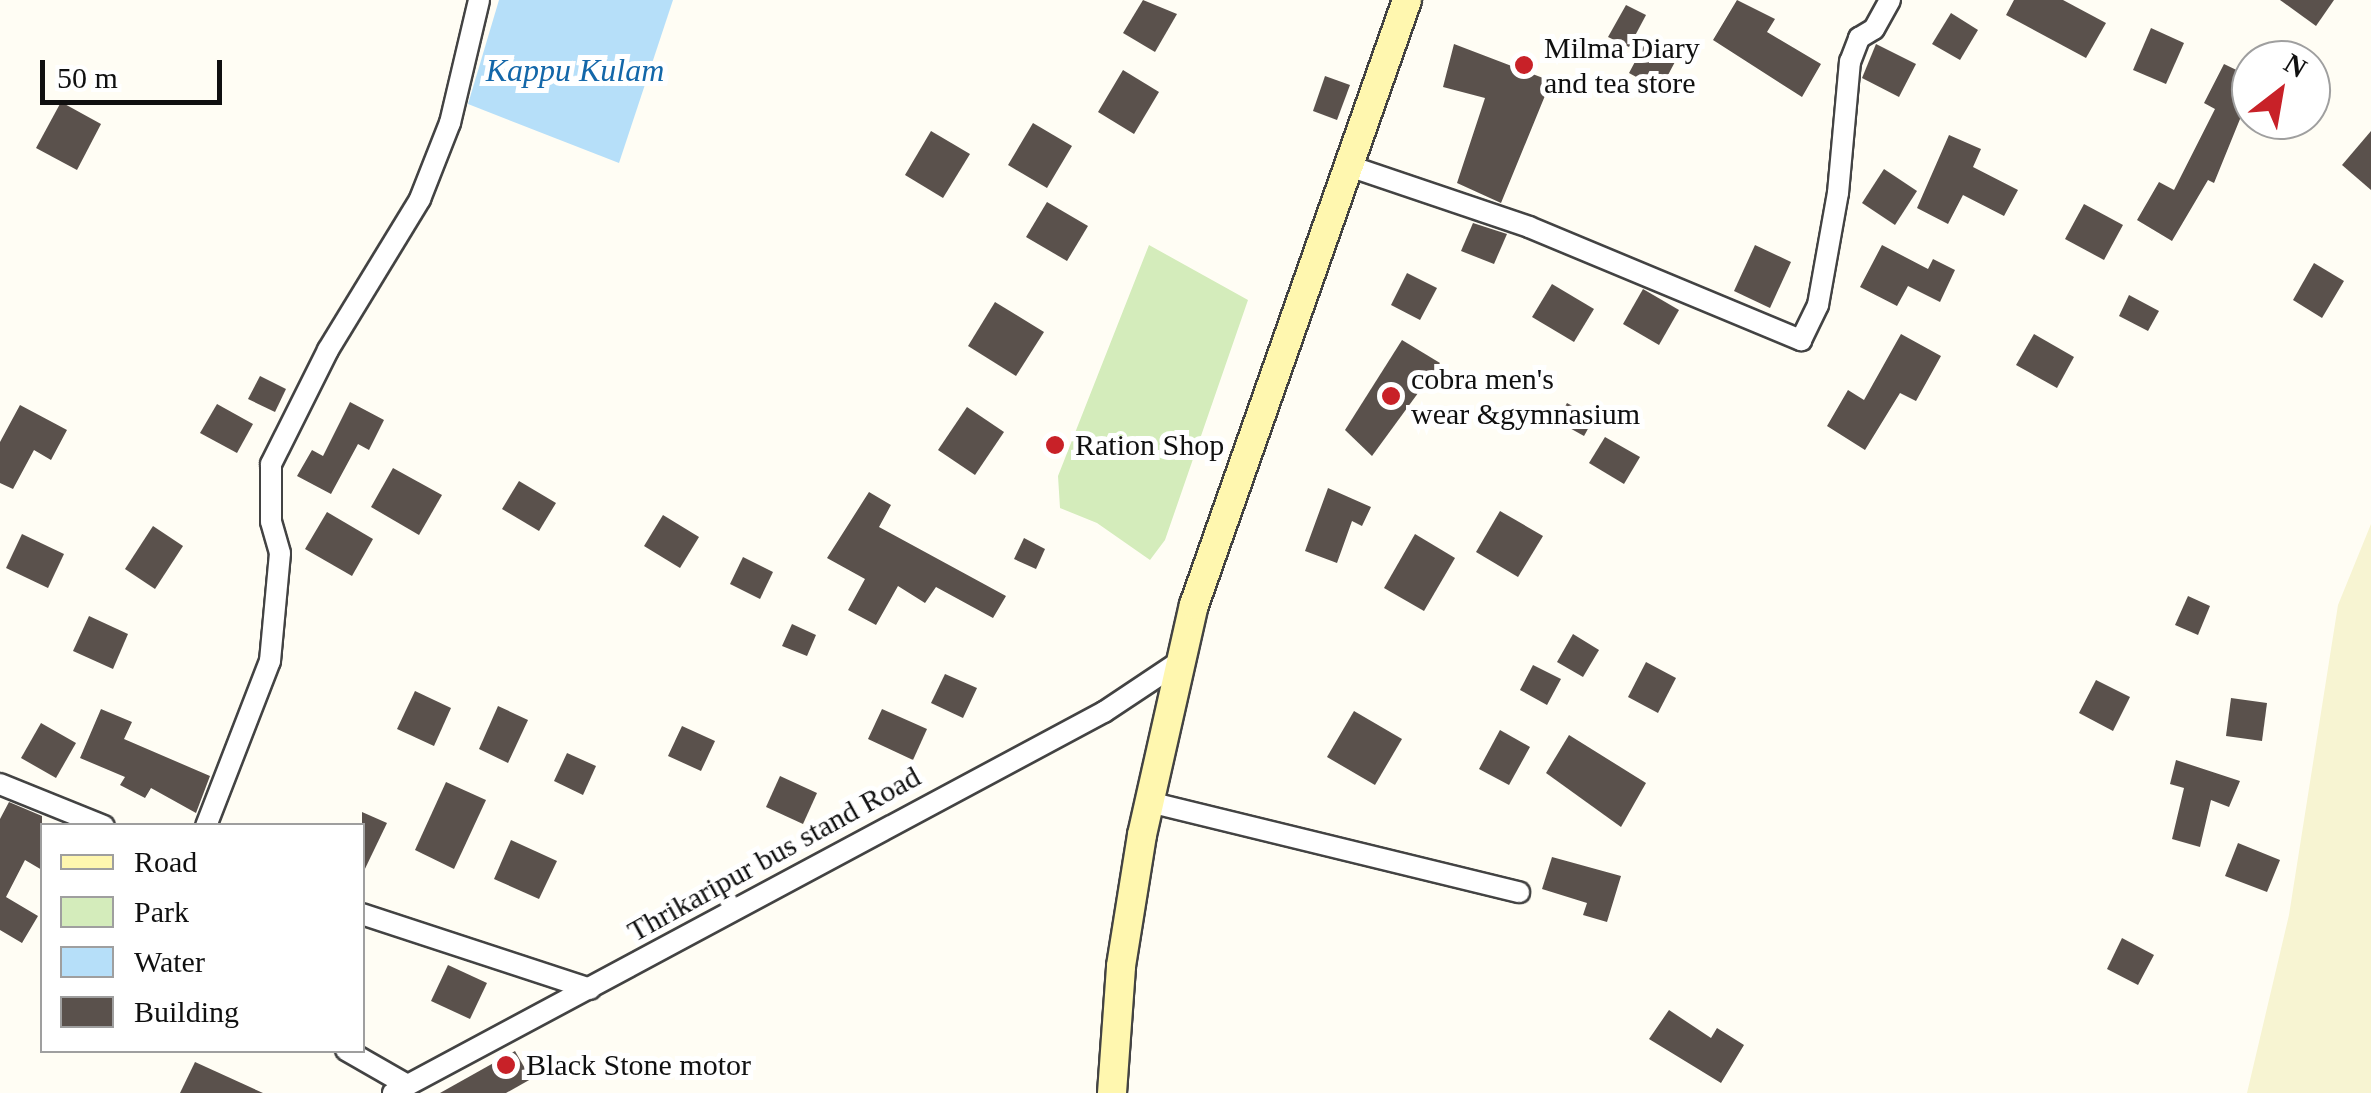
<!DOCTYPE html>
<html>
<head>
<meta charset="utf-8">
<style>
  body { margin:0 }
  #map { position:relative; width:2371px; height:1093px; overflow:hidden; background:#fffdf4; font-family:Georgia,serif }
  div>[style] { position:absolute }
  .farmland>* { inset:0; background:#f7f4d2 }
  .green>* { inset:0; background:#d4ecbb }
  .water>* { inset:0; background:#b6dff9 }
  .building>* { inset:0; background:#5a514c }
  .roads { filter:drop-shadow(2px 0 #434343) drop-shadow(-2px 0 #434343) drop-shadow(0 2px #434343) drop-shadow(0 -2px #434343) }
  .street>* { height:20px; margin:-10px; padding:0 10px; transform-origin:10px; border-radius:10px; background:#fff }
  .secondary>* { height:28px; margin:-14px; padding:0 14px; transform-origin:14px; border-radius:14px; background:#fff7af }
  .dots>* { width:28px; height:28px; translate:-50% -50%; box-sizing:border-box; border:5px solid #fff; border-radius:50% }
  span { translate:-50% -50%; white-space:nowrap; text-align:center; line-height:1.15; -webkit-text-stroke:10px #fff; paint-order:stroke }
  .poi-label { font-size:30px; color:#101010 }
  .left { translate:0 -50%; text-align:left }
  .street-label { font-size:30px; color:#101010 }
  .water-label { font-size:32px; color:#1367a9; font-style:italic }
  .legend { position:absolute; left:40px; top:823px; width:325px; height:230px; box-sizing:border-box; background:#fff; border:2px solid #9f9f9f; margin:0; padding:12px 18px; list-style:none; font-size:30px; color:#101010 }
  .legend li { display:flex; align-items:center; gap:20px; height:50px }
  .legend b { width:50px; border:2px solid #9f9f9f }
  .north { position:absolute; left:2231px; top:40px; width:100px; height:100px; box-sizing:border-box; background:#fff; border:2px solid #9f9f9f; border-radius:50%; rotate:31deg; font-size:28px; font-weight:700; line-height:40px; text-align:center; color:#101010 }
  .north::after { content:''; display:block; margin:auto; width:35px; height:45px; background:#c82128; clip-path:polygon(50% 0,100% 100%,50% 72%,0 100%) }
  .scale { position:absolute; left:40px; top:60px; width:182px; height:45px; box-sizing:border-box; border:5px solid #101010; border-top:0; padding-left:12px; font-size:30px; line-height:35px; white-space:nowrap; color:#101010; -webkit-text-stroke:8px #fff; paint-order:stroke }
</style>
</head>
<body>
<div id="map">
  <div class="farmland">
    <i style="clip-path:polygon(2371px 524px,2371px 1093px,2247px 1093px,2289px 915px,2338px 605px)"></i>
  </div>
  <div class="green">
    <i style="clip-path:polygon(1149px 245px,1248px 300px,1165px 540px,1150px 560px,1097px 523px,1060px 508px,1058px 476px)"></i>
  </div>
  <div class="water">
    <i style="clip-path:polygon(499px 0,673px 0,619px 163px,468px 104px)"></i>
  </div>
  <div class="building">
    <i style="clip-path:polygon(1143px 0,1177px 14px,1155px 52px,1123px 33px)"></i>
    <i style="clip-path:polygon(1737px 0,1775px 19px,1767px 32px,1821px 64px,1802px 97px,1713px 40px)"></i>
    <i style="clip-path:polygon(2014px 0,2063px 0,2106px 23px,2086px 58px,2006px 15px)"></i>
    <i style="clip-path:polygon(2280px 0,2334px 0,2316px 26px)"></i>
    <i style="clip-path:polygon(1626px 5px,1646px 15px,1629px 47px,1608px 37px)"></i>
    <i style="clip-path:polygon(1951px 13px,1978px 30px,1960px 60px,1932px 44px)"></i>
    <i style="clip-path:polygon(2151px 28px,2184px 43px,2166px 84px,2133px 70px)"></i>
    <i style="clip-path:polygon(1645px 43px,1676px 60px,1660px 90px,1629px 73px)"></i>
    <i style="clip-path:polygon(1454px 44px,1551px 81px,1501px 203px,1457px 183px,1485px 98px,1443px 87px)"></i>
    <i style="clip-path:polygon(1876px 44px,1916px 64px,1899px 97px,1862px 78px)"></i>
    <i style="clip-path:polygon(2224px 64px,2251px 77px,2251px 92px,2214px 183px,2208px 180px,2172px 241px,2137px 220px,2159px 182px,2174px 190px,2215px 109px,2204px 103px)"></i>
    <i style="clip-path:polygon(1123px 70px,1159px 92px,1134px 134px,1098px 112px)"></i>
    <i style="clip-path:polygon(1325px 76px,1350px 85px,1337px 120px,1313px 111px)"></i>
    <i style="clip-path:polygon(61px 102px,101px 124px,77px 170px,36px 148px)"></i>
    <i style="clip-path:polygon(1033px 123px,1072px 146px,1047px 188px,1008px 165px)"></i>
    <i style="clip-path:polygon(931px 131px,970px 154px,943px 198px,905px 175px)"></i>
    <i style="clip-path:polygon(2371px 131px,2371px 190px,2342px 165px)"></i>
    <i style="clip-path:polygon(1949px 135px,1981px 149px,1973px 167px,2018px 190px,2004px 216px,1963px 195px,1948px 224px,1917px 208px)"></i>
    <i style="clip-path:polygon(1884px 169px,1917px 191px,1895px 225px,1862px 203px)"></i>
    <i style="clip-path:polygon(1047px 202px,1088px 226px,1067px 261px,1026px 237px)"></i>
    <i style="clip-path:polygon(2084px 204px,2123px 225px,2104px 260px,2065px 239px)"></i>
    <i style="clip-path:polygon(1473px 223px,1507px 234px,1494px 264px,1461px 251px)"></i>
    <i style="clip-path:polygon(1755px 245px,1791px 262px,1770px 308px,1734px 291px)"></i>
    <i style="clip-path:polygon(1882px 245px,1928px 269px,1933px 259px,1955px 270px,1940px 302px,1908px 286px,1897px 306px,1860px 287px)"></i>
    <i style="clip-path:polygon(2314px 263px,2344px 281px,2322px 318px,2293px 300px)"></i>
    <i style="clip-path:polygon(1407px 273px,1437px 288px,1420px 320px,1391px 305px)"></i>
    <i style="clip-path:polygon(1552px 284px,1594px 309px,1574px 342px,1532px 317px)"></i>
    <i style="clip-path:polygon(1643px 289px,1679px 310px,1659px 345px,1623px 324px)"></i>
    <i style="clip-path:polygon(2129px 295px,2159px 311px,2148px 331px,2119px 316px)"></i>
    <i style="clip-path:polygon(995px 302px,1044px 332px,1016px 376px,968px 346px)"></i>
    <i style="clip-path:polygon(1901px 334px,1941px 356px,1916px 401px,1900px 393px,1865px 450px,1827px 426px,1848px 390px,1864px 400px)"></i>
    <i style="clip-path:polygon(2034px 334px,2074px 357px,2057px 388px,2016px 365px)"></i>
    <i style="clip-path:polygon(1402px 340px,1440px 363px,1372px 456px,1345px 430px)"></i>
    <i style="clip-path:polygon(260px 376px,286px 389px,275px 412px,248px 399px)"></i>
    <i style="clip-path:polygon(350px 402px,384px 420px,369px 450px,358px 444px,331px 494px,297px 476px,312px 450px,323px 456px)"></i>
    <i style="clip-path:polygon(1567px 403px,1594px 418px,1584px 436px,1557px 421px)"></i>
    <i style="clip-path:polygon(217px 404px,253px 424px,237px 453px,200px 433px)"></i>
    <i style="clip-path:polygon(20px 405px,67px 430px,51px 460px,34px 450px,13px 489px,0 483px,0 442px)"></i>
    <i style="clip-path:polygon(967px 407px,1004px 432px,975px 475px,938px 450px)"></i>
    <i style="clip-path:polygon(1605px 437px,1640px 457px,1624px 484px,1589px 463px)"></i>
    <i style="clip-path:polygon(393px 468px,442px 495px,419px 535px,371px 507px)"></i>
    <i style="clip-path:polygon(519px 481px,556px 503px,539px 531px,502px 509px)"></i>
    <i style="clip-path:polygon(1328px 488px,1371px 507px,1362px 526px,1352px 521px,1337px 563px,1305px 551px)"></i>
    <i style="clip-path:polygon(869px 492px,891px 505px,879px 527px,1006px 596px,993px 618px,936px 587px,925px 603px,898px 586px,876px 625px,848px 610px,865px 579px,827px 558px)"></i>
    <i style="clip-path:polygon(1500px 511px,1543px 536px,1518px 577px,1476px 552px)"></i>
    <i style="clip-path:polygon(327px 512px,373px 539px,352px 576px,305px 549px)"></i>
    <i style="clip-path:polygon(663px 515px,699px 537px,680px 568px,644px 546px)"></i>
    <i style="clip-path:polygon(153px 526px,183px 546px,155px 589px,125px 569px)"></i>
    <i style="clip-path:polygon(22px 534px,64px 554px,48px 588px,6px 568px)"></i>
    <i style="clip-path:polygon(1415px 534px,1455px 558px,1424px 611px,1384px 588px)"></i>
    <i style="clip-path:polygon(1024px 538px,1045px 549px,1036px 569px,1014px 559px)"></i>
    <i style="clip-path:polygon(743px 557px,773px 572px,760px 599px,730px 584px)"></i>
    <i style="clip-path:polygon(2188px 596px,2210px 606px,2198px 635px,2175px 625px)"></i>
    <i style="clip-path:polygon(89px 616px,128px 634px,113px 669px,73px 651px)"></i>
    <i style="clip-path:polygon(792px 624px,816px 635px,807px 656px,782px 646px)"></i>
    <i style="clip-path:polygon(1573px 634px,1599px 650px,1583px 677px,1557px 662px)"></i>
    <i style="clip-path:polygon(1646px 662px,1676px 678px,1658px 713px,1628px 697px)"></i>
    <i style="clip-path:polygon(1533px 665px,1561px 679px,1547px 705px,1520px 690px)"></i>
    <i style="clip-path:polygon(945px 674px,977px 688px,963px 718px,931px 703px)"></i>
    <i style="clip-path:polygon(2096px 680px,2130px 697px,2113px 731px,2079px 713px)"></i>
    <i style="clip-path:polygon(415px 691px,451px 708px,434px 746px,397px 729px)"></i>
    <i style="clip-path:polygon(2231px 698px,2267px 703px,2262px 741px,2226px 736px)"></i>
    <i style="clip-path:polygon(498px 706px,528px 720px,508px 763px,479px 749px)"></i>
    <i style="clip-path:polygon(101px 709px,132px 722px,124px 739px,210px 776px,196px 813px,151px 788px,145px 798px,120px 785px,125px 777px,80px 758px)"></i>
    <i style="clip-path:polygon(882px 709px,927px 729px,913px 760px,868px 739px)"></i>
    <i style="clip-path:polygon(1354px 711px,1402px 739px,1375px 785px,1327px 757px)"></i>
    <i style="clip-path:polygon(41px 723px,76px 743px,56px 778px,21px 758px)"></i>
    <i style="clip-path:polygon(682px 726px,715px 741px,701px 771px,668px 756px)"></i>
    <i style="clip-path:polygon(1500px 730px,1530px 747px,1509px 785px,1479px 769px)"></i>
    <i style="clip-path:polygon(1569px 735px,1646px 783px,1621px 827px,1546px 773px)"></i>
    <i style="clip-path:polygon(567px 753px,596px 766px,583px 795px,554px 781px)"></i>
    <i style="clip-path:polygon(2176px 760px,2240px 781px,2229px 807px,2211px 800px,2200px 847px,2172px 839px,2184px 788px,2170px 784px)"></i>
    <i style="clip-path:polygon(780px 776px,817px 793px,803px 824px,766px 807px)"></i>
    <i style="clip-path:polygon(446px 782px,486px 800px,454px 869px,415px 850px)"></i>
    <i style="clip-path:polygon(9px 802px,42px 816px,42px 870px,25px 860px,6px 897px,38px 916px,22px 943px,0 930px,0 819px)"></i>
    <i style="clip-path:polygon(362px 812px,387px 823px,362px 875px)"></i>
    <i style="clip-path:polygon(511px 840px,557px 861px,539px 899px,494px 879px)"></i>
    <i style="clip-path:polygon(2238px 843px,2280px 860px,2267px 892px,2225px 876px)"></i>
    <i style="clip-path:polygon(1552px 857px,1621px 876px,1607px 922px,1583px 915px,1587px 903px,1542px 889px)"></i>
    <i style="clip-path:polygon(2122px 938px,2154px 955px,2138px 985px,2107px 969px)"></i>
    <i style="clip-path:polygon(448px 965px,487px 983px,470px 1019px,431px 1001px)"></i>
    <i style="clip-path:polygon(1669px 1010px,1711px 1038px,1717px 1028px,1744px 1045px,1721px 1083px,1649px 1039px)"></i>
    <i style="clip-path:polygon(515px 1051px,531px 1079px,506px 1093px,440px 1093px)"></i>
    <i style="clip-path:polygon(195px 1062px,263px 1093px,180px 1093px)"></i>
  </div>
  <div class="roads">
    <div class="street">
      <i style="left:1346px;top:165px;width:193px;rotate:18.7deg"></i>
      <i style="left:1529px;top:227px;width:295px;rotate:22.6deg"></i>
      <i style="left:1801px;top:340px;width:39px;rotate:-64deg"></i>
      <i style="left:1818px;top:305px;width:114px;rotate:-79.9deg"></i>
      <i style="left:1838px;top:193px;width:132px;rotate:-84.8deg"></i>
      <i style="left:1850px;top:62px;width:26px;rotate:-69deg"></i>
      <i style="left:1859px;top:38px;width:17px;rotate:-31deg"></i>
      <i style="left:1874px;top:29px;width:33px;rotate:-61deg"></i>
      <i style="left:0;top:784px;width:112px;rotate:22deg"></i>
      <i style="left:1149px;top:802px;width:381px;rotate:13.7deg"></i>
      <i style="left:206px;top:826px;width:177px;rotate:-68.8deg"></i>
      <i style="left:270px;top:661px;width:108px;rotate:-84.7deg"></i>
      <i style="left:280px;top:553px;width:33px;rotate:-106deg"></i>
      <i style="left:271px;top:521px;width:57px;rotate:-90deg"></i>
      <i style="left:271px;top:464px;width:127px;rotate:-63.4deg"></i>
      <i style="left:328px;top:350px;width:177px;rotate:-58.6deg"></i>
      <i style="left:420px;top:199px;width:82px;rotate:-68.5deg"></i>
      <i style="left:450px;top:123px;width:126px;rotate:-76.7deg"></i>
      <i style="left:362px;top:914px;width:240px;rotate:18.2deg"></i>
      <i style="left:346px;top:1050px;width:70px;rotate:29.8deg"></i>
      <i style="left:393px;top:1093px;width:807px;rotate:-28.19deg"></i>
      <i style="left:1104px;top:712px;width:90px;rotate:-33.7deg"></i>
    </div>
    <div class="secondary">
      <i style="left:1112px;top:1093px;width:127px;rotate:-85.9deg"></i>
      <i style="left:1121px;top:966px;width:133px;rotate:-80.9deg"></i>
      <i style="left:1142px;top:835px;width:236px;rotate:-77.3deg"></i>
      <i style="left:1194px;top:605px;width:641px;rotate:-70.6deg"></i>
    </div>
  </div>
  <div class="dots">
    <i style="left:1524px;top:65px;background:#c82128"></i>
    <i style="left:1391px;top:396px;background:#c82128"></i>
    <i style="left:1055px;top:445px;background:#c82128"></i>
    <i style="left:506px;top:1065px;background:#c82128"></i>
  </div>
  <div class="poi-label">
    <span class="left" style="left:1544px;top:65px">Milma Diary<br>and tea store</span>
    <span class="left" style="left:1411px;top:396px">cobra men's<br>wear &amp;gymnasium</span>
    <span class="left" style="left:1075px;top:445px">Ration Shop</span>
    <span class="left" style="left:526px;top:1065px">Black Stone motor</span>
  </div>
  <div class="street-label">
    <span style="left:774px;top:854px;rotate:-29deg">Thrikaripur bus stand Road</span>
  </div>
  <div class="water-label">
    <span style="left:575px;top:70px">Kappu Kulam</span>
  </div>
  <ul class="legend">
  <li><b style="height:12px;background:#fff7af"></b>Road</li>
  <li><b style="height:28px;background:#d4ecbb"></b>Park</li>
  <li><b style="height:28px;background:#b6dff9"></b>Water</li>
  <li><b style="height:28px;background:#5a514c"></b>Building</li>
  </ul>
  <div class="north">N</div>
  <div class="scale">50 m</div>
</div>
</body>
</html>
